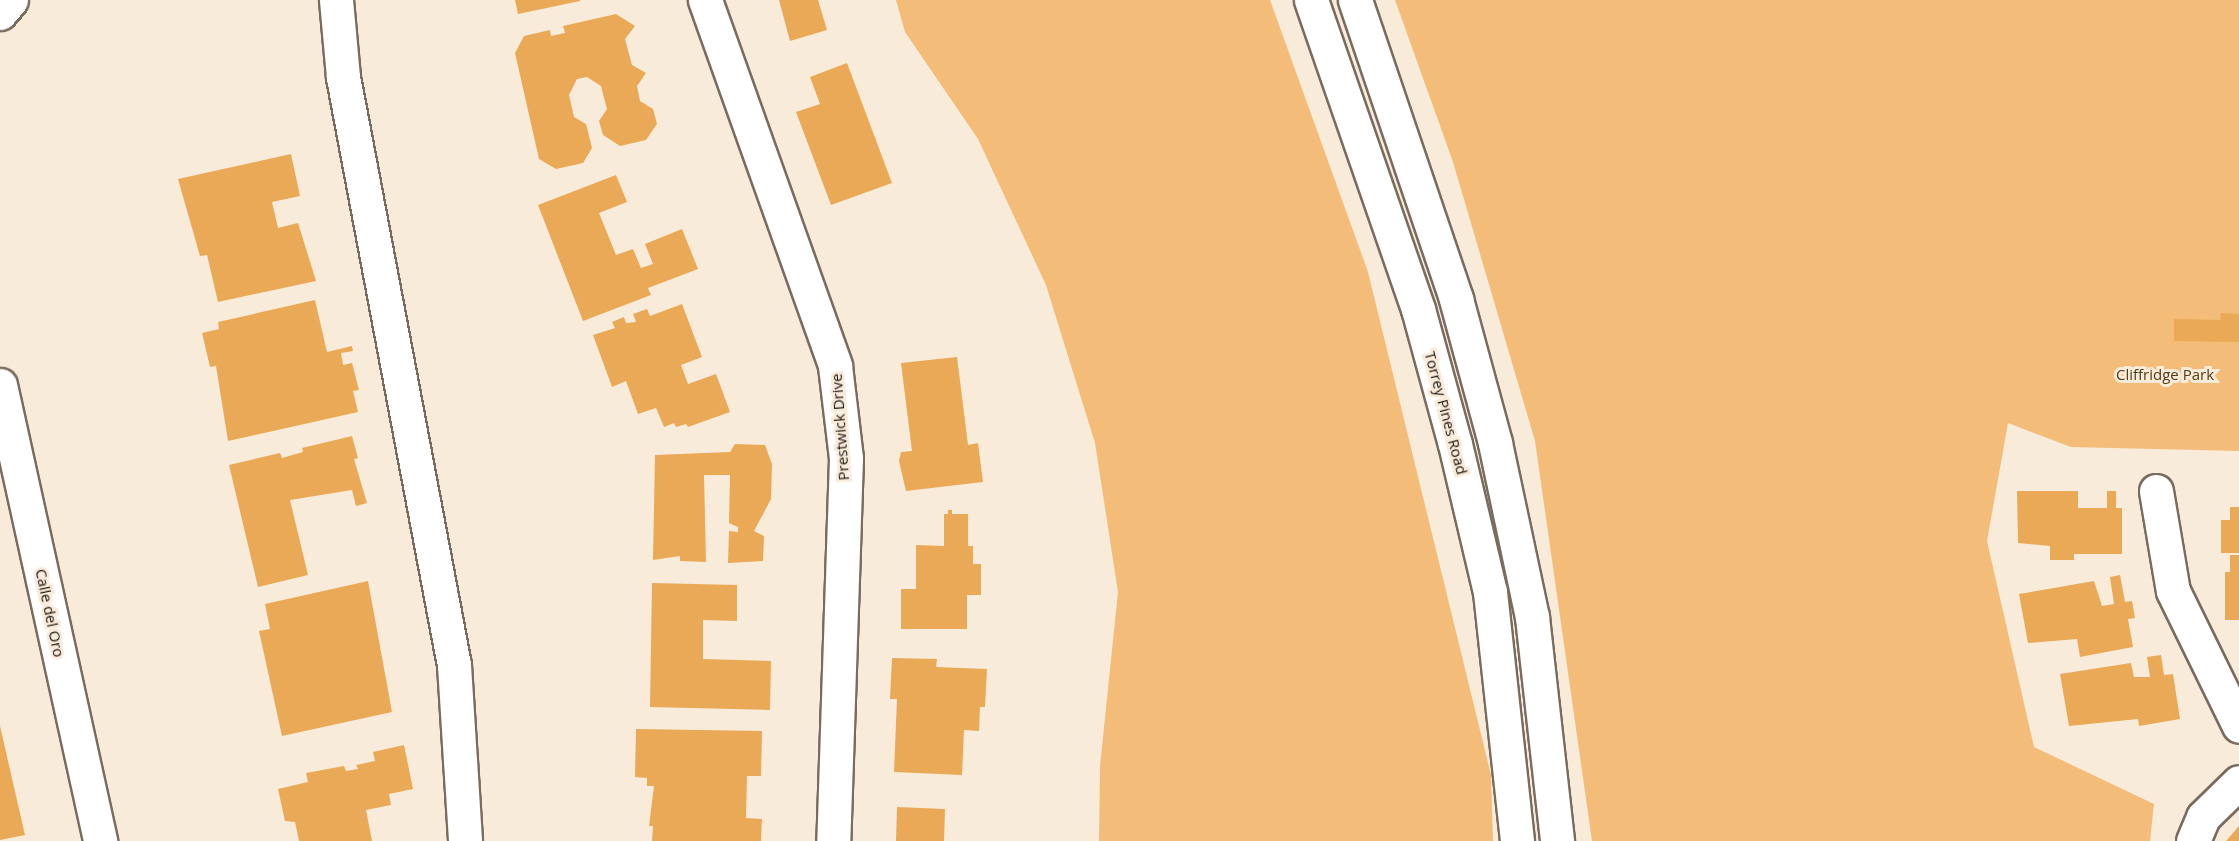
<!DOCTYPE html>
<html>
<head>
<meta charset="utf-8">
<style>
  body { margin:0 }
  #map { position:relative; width:2239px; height:841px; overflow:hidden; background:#f9ebda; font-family:"Open Sans",sans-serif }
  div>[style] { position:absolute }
  .green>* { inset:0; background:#f3bc79 }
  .building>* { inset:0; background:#e9a957 }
  .roads { filter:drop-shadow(2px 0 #796c5e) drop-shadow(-2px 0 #796c5e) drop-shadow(0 2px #796c5e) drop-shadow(0 -2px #796c5e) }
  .minor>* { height:33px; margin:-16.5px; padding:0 16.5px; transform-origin:16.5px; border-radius:16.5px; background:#fff }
  .major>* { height:33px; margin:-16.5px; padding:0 16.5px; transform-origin:16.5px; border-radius:16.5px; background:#fff }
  span { translate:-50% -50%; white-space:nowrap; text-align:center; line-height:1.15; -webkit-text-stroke:6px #f9ebda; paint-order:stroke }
  .park-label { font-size:15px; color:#543a17 }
  .street-label { font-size:15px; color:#1a150f }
</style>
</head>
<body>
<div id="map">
  <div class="green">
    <i style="clip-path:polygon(896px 0,1270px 0,1368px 272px,1491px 775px,1493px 841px,1099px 841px,1100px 766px,1118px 592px,1095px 443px,1046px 285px,978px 139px,905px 32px)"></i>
    <i style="clip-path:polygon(1395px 0,2239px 0,2239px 451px,2071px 447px,2008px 423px,1987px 541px,2034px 747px,2154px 804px,2150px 841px,1592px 841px,1535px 441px,1453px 162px)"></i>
  </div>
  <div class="building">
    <i style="clip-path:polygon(515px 0,580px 0,580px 1px,518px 14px)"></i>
    <i style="clip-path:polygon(779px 0,818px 0,827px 30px,790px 41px)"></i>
    <i style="clip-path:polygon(616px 14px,635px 26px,625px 39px,632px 65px,646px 73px,637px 86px,640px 101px,653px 109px,657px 124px,646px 140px,620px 146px,603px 135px,599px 121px,607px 109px,601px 86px,587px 77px,577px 79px,569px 95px,574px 117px,586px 124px,592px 148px,583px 163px,556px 169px,539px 159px,515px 53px,524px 36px,550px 30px,551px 36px,565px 33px,563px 26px)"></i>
    <i style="clip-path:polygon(847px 63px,892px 183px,831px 205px,796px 112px,820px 104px,810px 77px)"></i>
    <i style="clip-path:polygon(291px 154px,300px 196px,272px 202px,278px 228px,298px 223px,316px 281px,218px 302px,207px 255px,200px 256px,178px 179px)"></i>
    <i style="clip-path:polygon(616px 175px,627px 202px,599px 213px,616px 255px,633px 249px,641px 268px,653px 264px,645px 244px,682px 229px,698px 269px,648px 288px,651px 295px,583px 321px,538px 205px)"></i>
    <i style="clip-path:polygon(315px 300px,327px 352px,352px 346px,353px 351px,341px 353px,343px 365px,352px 363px,359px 390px,353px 391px,358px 412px,228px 441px,216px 366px,210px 367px,202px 333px,219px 329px,218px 322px)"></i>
    <i style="clip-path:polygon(682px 304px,702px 357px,681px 365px,688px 384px,716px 374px,730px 412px,688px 427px,686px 424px,676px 427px,674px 423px,664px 427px,656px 408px,638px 414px,626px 381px,612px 387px,593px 335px,615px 328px,612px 322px,624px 317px,626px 323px,636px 322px,633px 314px,647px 309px,650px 316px)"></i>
    <i style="clip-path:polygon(2221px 313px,2239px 314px,2239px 342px,2174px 341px,2174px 319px,2220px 320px)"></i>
    <i style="clip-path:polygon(957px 357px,968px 445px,978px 443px,983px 482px,906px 491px,899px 461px,901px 452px,912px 451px,901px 363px)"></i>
    <i style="clip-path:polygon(352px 436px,358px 458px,354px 459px,367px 503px,356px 506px,352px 490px,290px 500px,308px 575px,258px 587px,229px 465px,280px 453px,282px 458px,303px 452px,302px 448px)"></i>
    <i style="clip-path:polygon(735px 444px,765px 445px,772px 464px,771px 499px,754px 531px,764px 536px,763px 561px,728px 563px,729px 531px,738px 532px,738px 527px,729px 523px,730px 475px,704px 475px,706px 562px,680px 561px,680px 556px,653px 560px,655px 455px,730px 452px)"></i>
    <i style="clip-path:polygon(2017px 491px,2078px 491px,2078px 508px,2107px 508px,2107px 491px,2116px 491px,2116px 508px,2122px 508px,2122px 554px,2074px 554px,2074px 560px,2050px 560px,2050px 546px,2018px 543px)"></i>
    <i style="clip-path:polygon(2230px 507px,2239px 507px,2239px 553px,2221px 553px,2221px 520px,2230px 520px)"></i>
    <i style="clip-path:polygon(948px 510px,952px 510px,952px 514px,968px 514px,968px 546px,973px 546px,973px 564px,981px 564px,981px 595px,967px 595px,967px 629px,901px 629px,901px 589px,916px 589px,916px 545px,944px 546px,944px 514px,948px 514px)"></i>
    <i style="clip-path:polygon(2230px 555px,2239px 555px,2239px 620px,2225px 620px,2225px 572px,2230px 572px)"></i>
    <i style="clip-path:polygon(2120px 575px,2125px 602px,2132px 601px,2135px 618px,2128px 619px,2133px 647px,2080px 657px,2077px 639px,2028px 643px,2019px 594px,2094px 581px,2102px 606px,2114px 604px,2110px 577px)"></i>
    <i style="clip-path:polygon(368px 581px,392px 712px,282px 736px,259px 631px,270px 629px,265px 604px)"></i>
    <i style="clip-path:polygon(652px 583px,737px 585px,737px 621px,703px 620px,703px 659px,771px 661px,770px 710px,650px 707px)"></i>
    <i style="clip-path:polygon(2161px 655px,2164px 675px,2173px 674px,2180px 719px,2139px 726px,2138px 719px,2069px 726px,2060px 674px,2131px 663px,2134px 677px,2150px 677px,2147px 657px)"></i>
    <i style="clip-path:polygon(892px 658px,937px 659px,936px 667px,987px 669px,985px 707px,980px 707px,979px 731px,964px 730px,962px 775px,894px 772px,897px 699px,890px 699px)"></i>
    <i style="clip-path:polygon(0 726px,25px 835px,0 840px)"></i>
    <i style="clip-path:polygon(636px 729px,762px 731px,761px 776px,747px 776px,746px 818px,762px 819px,761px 841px,652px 841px,653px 826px,649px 826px,654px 786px,647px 786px,647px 778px,635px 777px)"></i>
    <i style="clip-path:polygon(404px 745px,413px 789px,389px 794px,391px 805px,366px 810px,372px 841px,299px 841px,295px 822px,285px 821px,278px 789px,308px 782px,306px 773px,344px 766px,346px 771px,358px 769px,356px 765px,375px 761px,373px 752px)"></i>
    <i style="clip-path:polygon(897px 807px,945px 809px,944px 841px,896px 841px)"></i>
    <i style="clip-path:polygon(2239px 826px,2239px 841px,2226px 841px)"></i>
  </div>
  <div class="roads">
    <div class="minor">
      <i style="left:336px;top:0;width:77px;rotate:84.8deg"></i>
      <i style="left:343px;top:77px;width:598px;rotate:79.31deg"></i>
      <i style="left:454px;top:665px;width:176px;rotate:86.4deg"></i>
      <i style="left:705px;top:0;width:388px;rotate:70.4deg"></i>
      <i style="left:835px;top:366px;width:93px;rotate:83.2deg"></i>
      <i style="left:846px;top:458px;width:383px;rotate:91.9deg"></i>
      <i style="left:0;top:13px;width:17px;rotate:-50deg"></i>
      <i style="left:0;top:385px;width:467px;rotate:77.6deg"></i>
      <i style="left:2156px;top:491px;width:101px;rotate:80.4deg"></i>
      <i style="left:2173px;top:591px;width:150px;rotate:63.9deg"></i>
      <i style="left:2193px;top:841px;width:26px;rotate:-67deg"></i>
      <i style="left:2203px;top:817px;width:50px;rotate:-44.2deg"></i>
    </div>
    <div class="major">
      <i style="left:1311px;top:0;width:327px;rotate:70.9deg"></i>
      <i style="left:1418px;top:309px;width:140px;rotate:74.7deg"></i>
      <i style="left:1455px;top:444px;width:152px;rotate:76.7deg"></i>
      <i style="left:1490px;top:592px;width:250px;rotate:83.8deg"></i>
      <i style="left:1355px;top:0;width:316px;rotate:71.3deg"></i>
      <i style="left:1456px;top:299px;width:149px;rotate:74.8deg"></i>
      <i style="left:1495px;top:443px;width:178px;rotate:78deg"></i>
      <i style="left:1532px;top:617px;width:225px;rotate:83.6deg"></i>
    </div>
  </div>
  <div class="park-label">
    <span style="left:2165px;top:375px">Cliffridge Park</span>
  </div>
  <div class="street-label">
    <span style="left:1446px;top:413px;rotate:75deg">Torrey Pines Road</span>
    <span style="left:840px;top:427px;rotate:-94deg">Prestwick Drive</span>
    <span style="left:50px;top:613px;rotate:78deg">Calle del Oro</span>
  </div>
</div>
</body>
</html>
